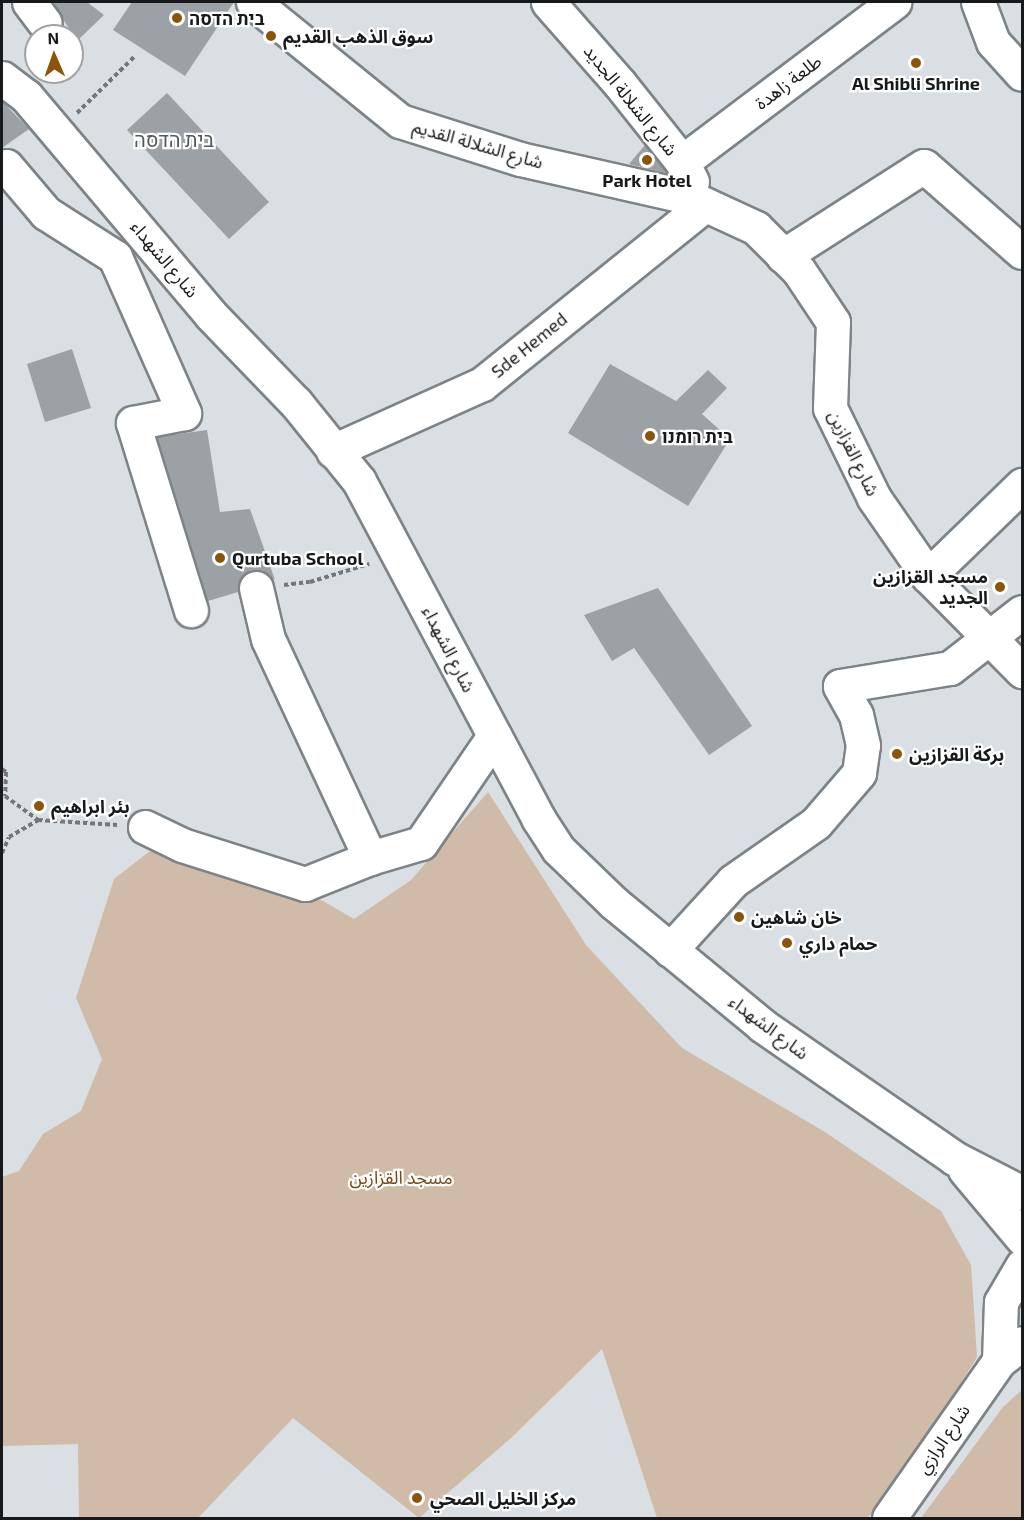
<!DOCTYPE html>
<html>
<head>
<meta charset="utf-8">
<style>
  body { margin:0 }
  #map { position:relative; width:1024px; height:1520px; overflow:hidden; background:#d9dfe2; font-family:"Exo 2","Noto Sans Arabic",Heebo,sans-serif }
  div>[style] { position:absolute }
  .green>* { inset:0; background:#cfbba7 }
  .building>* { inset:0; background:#9ba1a4 }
  .path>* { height:4px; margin-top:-2px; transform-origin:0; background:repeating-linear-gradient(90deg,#737779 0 4.5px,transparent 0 7.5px) }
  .roads { filter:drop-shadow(2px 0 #7d8386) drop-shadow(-2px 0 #7d8386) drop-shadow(0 2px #7d8386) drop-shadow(0 -2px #7d8386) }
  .minor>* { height:33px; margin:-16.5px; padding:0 16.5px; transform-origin:16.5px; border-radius:16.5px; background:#fff }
  .major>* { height:33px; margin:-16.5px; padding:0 16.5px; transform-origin:16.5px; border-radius:16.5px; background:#fff }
  .dots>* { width:16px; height:16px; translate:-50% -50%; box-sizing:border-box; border:3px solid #fff; border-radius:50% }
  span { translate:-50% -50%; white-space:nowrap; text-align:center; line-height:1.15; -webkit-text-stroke:4.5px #fff; paint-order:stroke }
  .poi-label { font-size:18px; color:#17191a; font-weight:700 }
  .left { translate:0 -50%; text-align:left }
  .right { translate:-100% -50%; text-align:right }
  .street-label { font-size:18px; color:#17191a }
  .park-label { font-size:18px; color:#754916 }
  .neighbourhood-label { font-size:20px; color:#53595b }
  .frame { position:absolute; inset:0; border:3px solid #17191a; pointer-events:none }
  .north { position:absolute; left:24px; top:24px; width:60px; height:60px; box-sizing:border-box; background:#fff; border:2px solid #a2a3a3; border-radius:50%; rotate:358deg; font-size:16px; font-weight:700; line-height:24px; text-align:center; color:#17191a }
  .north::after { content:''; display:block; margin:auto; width:21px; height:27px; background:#8c5409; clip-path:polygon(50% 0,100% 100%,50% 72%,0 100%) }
</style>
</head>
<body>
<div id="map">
  <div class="green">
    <i style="clip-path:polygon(488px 792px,586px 945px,682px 1048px,825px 1132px,941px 1211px,971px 1265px,977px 1357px,935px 1425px,877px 1510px,866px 1518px,657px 1518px,602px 1349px,511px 1438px,419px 1518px,293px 1418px,198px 1518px,79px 1518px,78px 1444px,2px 1446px,2px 1177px,19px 1171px,43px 1134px,81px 1111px,102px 1059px,76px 998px,114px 879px,167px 838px,300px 888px,354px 919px,411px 880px)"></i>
    <i style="clip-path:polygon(1022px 1390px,1022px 1518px,921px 1518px,1003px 1407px)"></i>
  </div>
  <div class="building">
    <i style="clip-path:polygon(52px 2px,87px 2px,104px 15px,77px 41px)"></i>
    <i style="clip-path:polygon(132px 2px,234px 2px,185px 76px,113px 30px)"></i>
    <i style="clip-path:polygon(167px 93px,269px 202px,229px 239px,127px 130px)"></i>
    <i style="clip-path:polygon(2px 101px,29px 129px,2px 148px)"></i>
    <i style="clip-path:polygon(645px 145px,666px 172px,666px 173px,629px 164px)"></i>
    <i style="clip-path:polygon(72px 349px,91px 408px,45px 422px,27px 364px)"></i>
    <i style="clip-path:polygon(610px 364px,676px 401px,708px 370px,727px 388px,702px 414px,730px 439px,688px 506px,568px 433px)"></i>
    <i style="clip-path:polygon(207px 430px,220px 512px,250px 509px,275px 580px,262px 570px,251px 570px,243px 575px,238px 592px,208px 601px,157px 437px)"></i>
    <i style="clip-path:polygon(658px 588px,752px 726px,709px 755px,634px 648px,612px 661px,584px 615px)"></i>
  </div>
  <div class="path">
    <i style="left:77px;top:113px;width:81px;rotate:-44.5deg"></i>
    <i style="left:284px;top:585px;width:26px;rotate:-7deg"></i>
    <i style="left:310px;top:582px;width:62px;rotate:-17deg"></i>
    <i style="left:2px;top:769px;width:5px;rotate:37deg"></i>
    <i style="left:6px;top:772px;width:24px;rotate:92deg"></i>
    <i style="left:5px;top:796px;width:41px;rotate:36deg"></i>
    <i style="left:2px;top:853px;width:17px;rotate:-66deg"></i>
    <i style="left:9px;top:837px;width:34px;rotate:-30deg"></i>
    <i style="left:38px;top:820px;width:80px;rotate:3.6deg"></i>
  </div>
  <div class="roads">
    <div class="minor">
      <i style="left:29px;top:2px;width:26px;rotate:53deg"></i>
      <i style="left:253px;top:2px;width:189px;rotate:39deg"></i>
      <i style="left:400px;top:121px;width:126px;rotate:17.6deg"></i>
      <i style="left:520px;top:159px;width:173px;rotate:12.7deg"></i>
      <i style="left:689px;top:197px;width:74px;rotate:24.8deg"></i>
      <i style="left:756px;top:228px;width:61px;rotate:45deg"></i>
      <i style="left:799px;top:271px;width:61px;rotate:56.3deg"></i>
      <i style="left:833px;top:322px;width:86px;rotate:92deg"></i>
      <i style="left:830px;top:408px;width:100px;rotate:63.9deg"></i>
      <i style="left:874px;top:498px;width:95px;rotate:55.3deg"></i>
      <i style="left:928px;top:576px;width:134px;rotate:45.3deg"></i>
      <i style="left:548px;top:2px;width:109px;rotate:48.7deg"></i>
      <i style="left:620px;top:84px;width:100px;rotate:51.5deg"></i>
      <i style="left:682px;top:162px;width:22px;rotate:63deg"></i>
      <i style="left:978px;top:2px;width:43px;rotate:69.4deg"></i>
      <i style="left:993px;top:42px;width:43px;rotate:47.8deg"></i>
      <i style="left:2px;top:78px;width:30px;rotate:37deg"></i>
      <i style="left:26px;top:96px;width:285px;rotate:49.8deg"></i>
      <i style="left:210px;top:314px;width:124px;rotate:46deg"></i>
      <i style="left:296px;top:403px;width:100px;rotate:51.1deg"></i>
      <i style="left:359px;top:481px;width:382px;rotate:62deg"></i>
      <i style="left:538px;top:818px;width:37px;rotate:57deg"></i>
      <i style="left:558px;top:849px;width:78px;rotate:44deg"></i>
      <i style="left:614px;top:903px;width:193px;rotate:39.5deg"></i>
      <i style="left:763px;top:1026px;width:232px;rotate:34.6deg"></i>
      <i style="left:954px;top:1158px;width:76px;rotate:27.2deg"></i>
      <i style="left:682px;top:162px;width:266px;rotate:-37deg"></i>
      <i style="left:6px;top:166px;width:62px;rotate:49.6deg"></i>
      <i style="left:46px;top:213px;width:82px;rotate:32.5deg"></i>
      <i style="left:115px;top:257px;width:171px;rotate:66.1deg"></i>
      <i style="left:184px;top:413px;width:52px;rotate:168.9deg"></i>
      <i style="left:133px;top:423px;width:196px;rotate:72.8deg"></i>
      <i style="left:783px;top:256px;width:167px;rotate:-32.6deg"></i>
      <i style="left:924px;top:166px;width:130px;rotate:41.3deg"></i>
      <i style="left:333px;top:451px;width:163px;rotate:-24.2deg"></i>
      <i style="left:482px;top:384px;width:286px;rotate:-38.8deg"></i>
      <i style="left:928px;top:576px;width:131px;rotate:-44.1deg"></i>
      <i style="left:256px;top:588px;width:52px;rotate:76.8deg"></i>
      <i style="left:268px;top:639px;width:242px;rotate:65deg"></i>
      <i style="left:370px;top:858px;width:53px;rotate:-16.4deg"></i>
      <i style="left:421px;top:843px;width:130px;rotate:-55.7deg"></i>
      <i style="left:145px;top:827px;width:41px;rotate:25.9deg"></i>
      <i style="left:182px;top:845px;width:129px;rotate:17.6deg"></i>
      <i style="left:305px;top:884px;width:70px;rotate:-21.8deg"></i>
      <i style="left:670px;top:950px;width:93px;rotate:-47.6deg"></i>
      <i style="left:733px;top:881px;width:101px;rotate:-34.9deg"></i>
      <i style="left:816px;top:823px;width:66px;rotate:-49.3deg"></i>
      <i style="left:859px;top:773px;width:28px;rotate:-82deg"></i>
      <i style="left:863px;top:745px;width:31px;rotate:-103deg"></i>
      <i style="left:856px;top:715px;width:33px;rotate:-119deg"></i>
      <i style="left:840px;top:686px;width:111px;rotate:-9.3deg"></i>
      <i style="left:950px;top:668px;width:91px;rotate:-37.9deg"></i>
      <i style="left:965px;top:1170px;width:89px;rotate:50deg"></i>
    </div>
    <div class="major">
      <i style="left:999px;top:1361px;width:59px;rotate:-88.1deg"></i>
      <i style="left:1001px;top:1302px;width:42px;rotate:-59.7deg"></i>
      <i style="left:889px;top:1518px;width:192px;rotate:-55deg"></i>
      <i style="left:999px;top:1361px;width:29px;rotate:-38deg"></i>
    </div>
  </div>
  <div class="dots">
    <i style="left:177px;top:18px;background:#8c5409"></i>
    <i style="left:271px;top:36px;background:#8c5409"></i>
    <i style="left:916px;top:63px;background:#8c5409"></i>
    <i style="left:647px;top:160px;background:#8c5409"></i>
    <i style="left:650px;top:436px;background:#8c5409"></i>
    <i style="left:220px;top:558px;background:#8c5409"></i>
    <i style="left:1000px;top:587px;background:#8c5409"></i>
    <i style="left:897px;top:754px;background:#8c5409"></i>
    <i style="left:39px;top:806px;background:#8c5409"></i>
    <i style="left:739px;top:917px;background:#8c5409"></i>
    <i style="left:787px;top:943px;background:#8c5409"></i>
    <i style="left:417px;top:1498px;background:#8c5409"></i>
  </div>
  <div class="poi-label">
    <span class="left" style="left:189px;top:18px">בית הדסה</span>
    <span class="left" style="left:283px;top:36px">سوق الذهب القديم</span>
    <span style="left:916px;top:83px">Al Shibli Shrine</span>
    <span style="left:647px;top:180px">Park Hotel</span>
    <span class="left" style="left:662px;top:436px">בית רומנו</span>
    <span class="left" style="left:232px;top:558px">Qurtuba School</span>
    <span class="right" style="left:988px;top:587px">مسجد القزازين<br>الجديد</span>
    <span class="left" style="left:909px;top:754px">بركة القزازين</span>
    <span class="left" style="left:51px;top:806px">بئر ابراهيم</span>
    <span class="left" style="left:751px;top:917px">خان شاهين</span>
    <span class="left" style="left:799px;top:943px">حمام داري</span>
    <span class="left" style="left:430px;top:1498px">مركز الخليل الصحي</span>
  </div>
  <div class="street-label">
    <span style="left:788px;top:82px;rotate:-37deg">طلعة زاهدة</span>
    <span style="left:631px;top:100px;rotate:51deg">شارع الشلالة الجديد</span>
    <span style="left:478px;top:144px;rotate:16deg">شارع الشلالة القديم</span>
    <span style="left:165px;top:259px;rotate:50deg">شارع الشهداء</span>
    <span style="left:529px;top:345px;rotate:-39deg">Sde Hemed</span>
    <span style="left:854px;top:453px;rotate:64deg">شارع القزازين</span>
    <span style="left:449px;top:649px;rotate:63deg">شارع الشهداء</span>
    <span style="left:769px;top:1027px;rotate:37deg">شارع الشهداء</span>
    <span style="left:943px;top:1439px;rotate:-56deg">شارع الرازي</span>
  </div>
  <div class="park-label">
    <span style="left:401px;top:1177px">مسجد القزازين</span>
  </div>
  <div class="neighbourhood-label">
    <span style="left:174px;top:139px">בית הדסה</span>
  </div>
  <div class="frame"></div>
  <div class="north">N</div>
</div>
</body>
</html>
